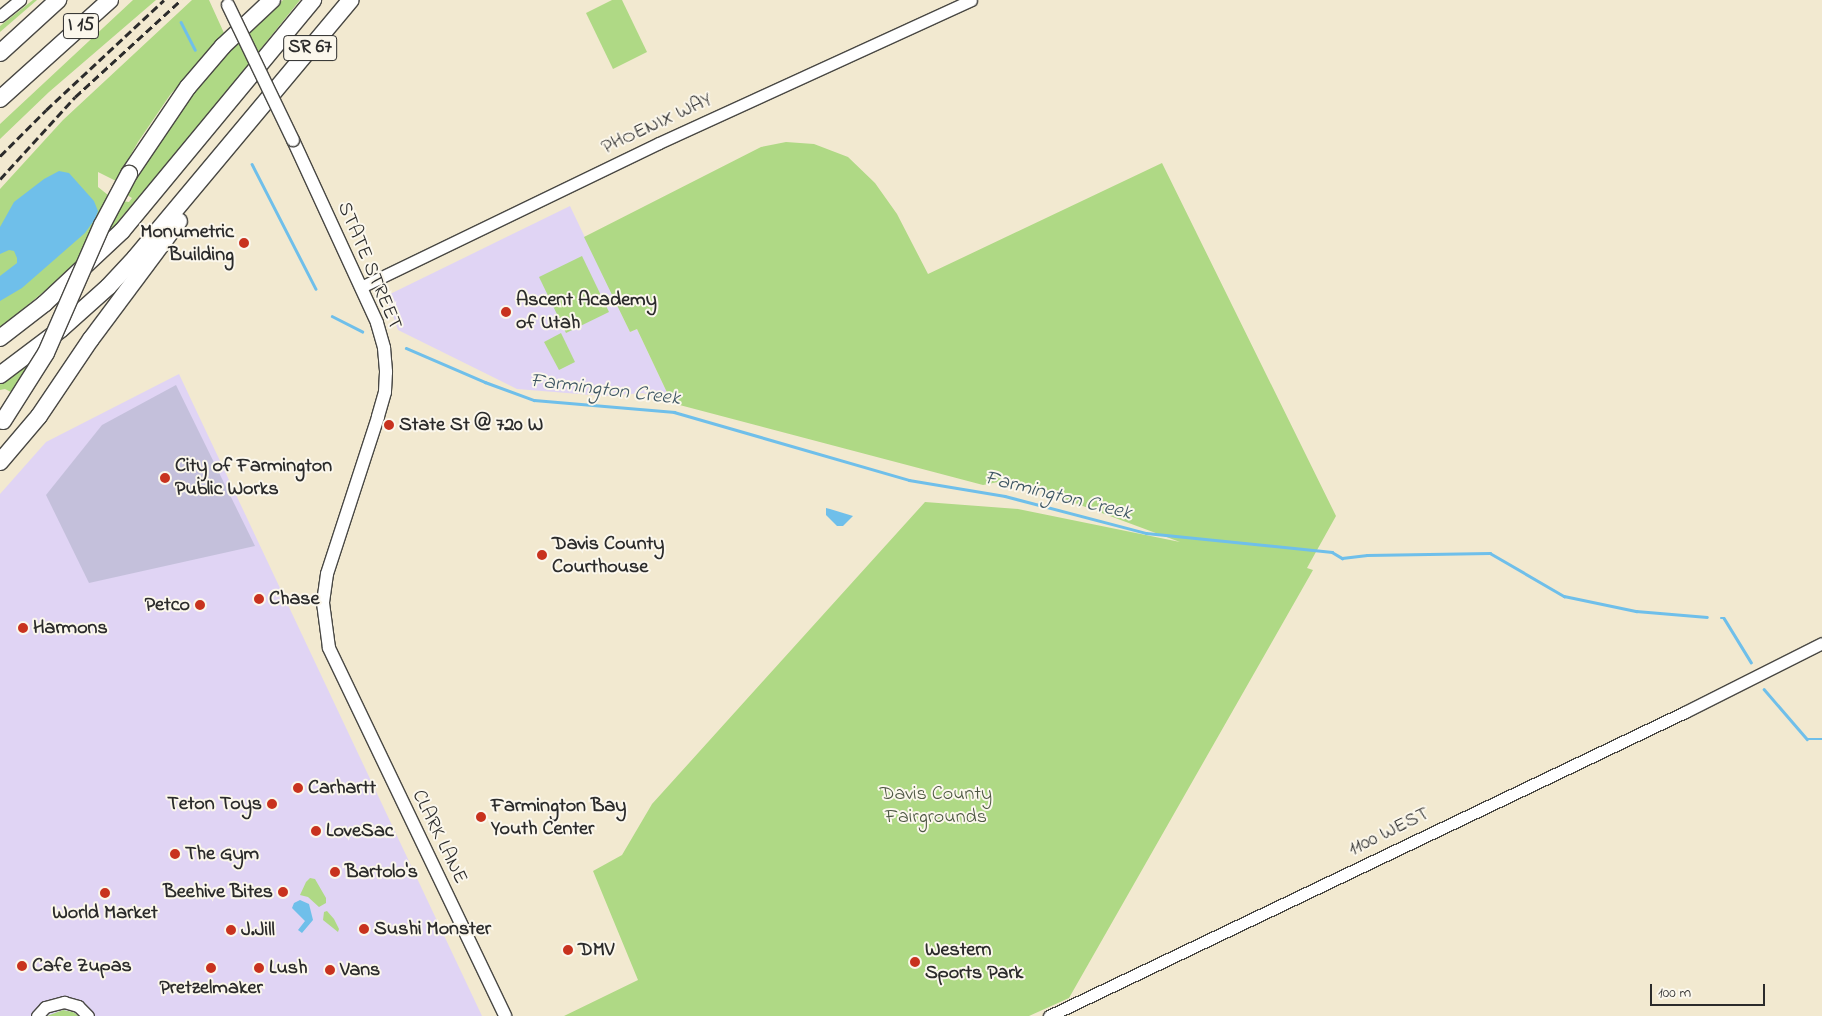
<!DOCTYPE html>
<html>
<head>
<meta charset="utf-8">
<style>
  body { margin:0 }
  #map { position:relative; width:1822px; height:1016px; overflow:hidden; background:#f2e9d0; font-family:"Indie Flower",sans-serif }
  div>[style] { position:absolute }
  .built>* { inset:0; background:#e0d4f4 }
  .industrial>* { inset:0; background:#c4c0db }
  .green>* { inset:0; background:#afd985 }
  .water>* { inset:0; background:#6fbfea }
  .stream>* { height:2.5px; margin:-1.25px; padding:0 1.25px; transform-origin:1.25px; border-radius:1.25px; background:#6fbfea }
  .roads { filter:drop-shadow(1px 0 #494844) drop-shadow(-1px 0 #494844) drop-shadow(0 1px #494844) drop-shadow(0 -1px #494844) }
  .tertiary>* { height:11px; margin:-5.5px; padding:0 5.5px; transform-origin:5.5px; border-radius:5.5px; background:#fff }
  .secondary>* { height:12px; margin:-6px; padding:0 6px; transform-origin:6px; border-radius:6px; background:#fff }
  .motorway>* { height:16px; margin:-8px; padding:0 8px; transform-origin:8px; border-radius:8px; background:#fff }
  .rail>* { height:2.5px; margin-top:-1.25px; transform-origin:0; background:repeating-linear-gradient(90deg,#2b2b2b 0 8px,transparent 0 12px) }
  .bridges { filter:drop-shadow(1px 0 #494844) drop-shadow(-1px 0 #494844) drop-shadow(0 1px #494844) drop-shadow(0 -1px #494844) }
  .secondary-bridge>* { height:12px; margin:-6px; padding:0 6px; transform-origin:6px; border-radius:6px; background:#fff }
  .motorway-bridge>* { height:16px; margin:-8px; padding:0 8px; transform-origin:8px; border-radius:8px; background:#fff }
  .dots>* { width:14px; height:14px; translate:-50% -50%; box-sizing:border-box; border:2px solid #fbf7ec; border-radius:50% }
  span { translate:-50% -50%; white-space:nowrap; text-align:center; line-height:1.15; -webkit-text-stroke:4px #fbf7ec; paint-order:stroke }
  .shield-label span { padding:1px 4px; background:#fbf7ec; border:1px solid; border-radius:4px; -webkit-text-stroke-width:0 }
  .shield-label { font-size:19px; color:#2b2b2b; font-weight:700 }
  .street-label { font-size:20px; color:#2b2b2b }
  .poi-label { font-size:20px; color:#2b2b2b; font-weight:700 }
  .right { translate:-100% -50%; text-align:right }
  .left { translate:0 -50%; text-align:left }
  .park-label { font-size:20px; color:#4c5642 }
  .water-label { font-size:21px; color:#3f5764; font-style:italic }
  .scale { position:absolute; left:1650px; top:984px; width:115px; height:22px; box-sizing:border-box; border:2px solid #2b2b2b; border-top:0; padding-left:6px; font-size:15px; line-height:18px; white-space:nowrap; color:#2b2b2b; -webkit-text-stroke:4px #fbf7ec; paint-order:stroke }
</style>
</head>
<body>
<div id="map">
  <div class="built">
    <i style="clip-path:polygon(570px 206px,630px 332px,637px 329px,672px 403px,643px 393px,604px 396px,517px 389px,398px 330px,386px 296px)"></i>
    <i style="clip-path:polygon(179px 374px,482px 1016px,0 1016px,0 494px,46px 442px)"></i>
  </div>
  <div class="industrial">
    <i style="clip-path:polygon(176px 385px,255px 546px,89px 583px,46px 495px,102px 425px)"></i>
  </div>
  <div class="green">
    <i style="clip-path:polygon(33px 0,37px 0,0 32px,0 26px)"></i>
    <i style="clip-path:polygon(133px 0,156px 0,49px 92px,0 139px,0 124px)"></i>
    <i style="clip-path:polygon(192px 0,209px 0,224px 33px,170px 95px,138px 142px,116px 181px,98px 172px,98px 187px,108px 195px,76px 265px,0 328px,0 189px,63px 120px)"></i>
    <i style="clip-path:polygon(283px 0,300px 0,210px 112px,104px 238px,122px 201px,129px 202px,132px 198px,127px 195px,178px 112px,233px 47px)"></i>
    <i style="clip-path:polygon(612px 0,622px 0,647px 52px,613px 69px,586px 13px)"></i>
    <i style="clip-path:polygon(786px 142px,814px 144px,848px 157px,875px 183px,897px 214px,928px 274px,1162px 163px,1336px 516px,1307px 568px,1313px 570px,1069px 998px,1029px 1016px,564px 1016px,638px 980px,593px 871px,622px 855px,652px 804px,925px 502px,1018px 509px,1180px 542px,1029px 486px,998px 482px,983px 485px,672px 403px,637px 329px,630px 332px,584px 237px,761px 147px)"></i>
    <i style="clip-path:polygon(582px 256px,609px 312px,566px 333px,539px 277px)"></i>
    <i style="clip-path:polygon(561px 333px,575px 362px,559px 370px,544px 342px)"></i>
    <i style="clip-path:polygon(32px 361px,13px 393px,5px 389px,0 390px,0 383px)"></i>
    <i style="clip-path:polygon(310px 878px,315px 879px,326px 898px,326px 903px,319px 907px,308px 897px,300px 895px,306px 882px)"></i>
    <i style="clip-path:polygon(327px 911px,334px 919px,339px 929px,338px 932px,323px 920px,324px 912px)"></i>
    <i style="clip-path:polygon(63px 1010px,73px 1012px,79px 1016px,47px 1016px)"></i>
  </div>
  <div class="water">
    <i style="clip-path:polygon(59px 171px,69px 173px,94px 201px,98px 211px,95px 219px,85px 233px,22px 288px,0 301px,0 276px,17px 263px,17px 258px,14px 251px,9px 250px,0 254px,0 227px,14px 202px,44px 179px)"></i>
    <i style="clip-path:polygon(826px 508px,830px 509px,853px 516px,843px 526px,837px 526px,826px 515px)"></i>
    <i style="clip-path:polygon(300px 900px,309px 904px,313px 920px,302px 933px,298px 930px,305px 921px,292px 908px,294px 903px)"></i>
  </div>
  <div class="stream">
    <i style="left:181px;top:22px;width:31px;rotate:63deg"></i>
    <i style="left:252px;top:164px;width:140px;rotate:62.9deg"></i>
    <i style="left:332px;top:316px;width:34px;rotate:27deg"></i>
    <i style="left:406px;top:348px;width:86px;rotate:23.3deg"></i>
    <i style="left:485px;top:382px;width:52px;rotate:20.2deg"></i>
    <i style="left:534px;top:400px;width:141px;rotate:4.9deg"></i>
    <i style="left:674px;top:412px;width:245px;rotate:16.1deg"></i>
    <i style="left:909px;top:480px;width:97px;rotate:9.5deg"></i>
    <i style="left:1005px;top:496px;width:146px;rotate:14.7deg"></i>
    <i style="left:1146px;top:533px;width:187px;rotate:5.8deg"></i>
    <i style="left:1332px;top:552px;width:12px;rotate:31deg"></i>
    <i style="left:1342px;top:558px;width:25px;rotate:-7deg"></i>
    <i style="left:1367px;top:555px;width:123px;rotate:-0.9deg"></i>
    <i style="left:1490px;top:553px;width:86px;rotate:30.2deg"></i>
    <i style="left:1564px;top:596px;width:74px;rotate:11.8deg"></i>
    <i style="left:1636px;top:611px;width:71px;rotate:4.8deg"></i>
    <i style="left:1721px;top:618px;width:3px"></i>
    <i style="left:1724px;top:618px;width:52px;rotate:58.5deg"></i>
    <i style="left:1764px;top:689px;width:66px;rotate:49.3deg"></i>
    <i style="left:1807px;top:739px;width:15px"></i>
  </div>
  <div class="roads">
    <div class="tertiary">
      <i style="left:0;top:16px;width:26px;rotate:-39deg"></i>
      <i style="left:361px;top:287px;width:331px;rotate:-25.8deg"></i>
      <i style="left:659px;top:143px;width:343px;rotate:-24.6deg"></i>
      <i style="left:37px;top:1016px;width:12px;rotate:-48deg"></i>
      <i style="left:45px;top:1007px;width:20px;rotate:-15deg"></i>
      <i style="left:64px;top:1002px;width:15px;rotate:16deg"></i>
      <i style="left:78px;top:1006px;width:14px;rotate:45deg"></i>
      <i style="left:1049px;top:1016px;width:705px;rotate:-25.55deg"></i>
      <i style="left:1685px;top:712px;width:153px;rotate:-26.7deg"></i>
    </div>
    <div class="secondary">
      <i style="left:293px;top:140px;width:201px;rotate:65.3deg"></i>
      <i style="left:377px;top:323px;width:26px;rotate:74deg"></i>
      <i style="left:384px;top:348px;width:24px;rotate:85deg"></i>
      <i style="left:386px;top:372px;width:20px;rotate:93deg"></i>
      <i style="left:385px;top:392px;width:26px;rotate:106deg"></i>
      <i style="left:378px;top:417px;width:165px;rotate:108deg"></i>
      <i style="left:327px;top:574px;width:29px;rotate:98deg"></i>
      <i style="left:323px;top:603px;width:45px;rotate:82.4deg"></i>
      <i style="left:329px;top:648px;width:408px;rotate:64.4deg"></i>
    </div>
    <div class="motorway">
      <i style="left:0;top:53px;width:79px;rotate:-42.4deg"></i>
      <i style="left:0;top:99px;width:148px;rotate:-42deg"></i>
      <i style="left:129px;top:174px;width:105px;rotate:-55.9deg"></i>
      <i style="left:188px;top:87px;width:54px;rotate:-49.5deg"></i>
      <i style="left:223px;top:46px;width:67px;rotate:-43.2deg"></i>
      <i style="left:0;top:338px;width:56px;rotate:-37.7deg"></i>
      <i style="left:44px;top:304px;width:107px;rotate:-43.1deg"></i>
      <i style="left:122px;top:231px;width:300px;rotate:-50.4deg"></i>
      <i style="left:0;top:375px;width:76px;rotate:-37deg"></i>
      <i style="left:61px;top:329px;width:63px;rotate:-41.8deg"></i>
      <i style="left:108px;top:287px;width:40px;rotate:-47deg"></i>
      <i style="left:135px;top:258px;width:336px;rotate:-50.1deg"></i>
      <i style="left:0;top:462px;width:60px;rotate:-49.7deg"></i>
      <i style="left:39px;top:416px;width:93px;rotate:-56deg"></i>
      <i style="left:91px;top:339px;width:147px;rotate:-53.3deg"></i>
    </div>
  </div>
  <div class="rail">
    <i style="left:0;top:156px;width:65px;rotate:-45deg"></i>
    <i style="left:46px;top:110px;width:161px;rotate:-43deg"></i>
    <i style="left:0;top:179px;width:111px;rotate:-47.6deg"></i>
    <i style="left:75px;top:97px;width:144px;rotate:-42.5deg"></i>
  </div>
  <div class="bridges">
    <div class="secondary-bridge">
      <i style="left:228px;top:5px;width:150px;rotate:64.3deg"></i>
    </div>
    <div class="motorway-bridge">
      <i style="left:3px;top:421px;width:80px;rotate:-57.7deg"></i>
      <i style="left:46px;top:353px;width:140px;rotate:-66.4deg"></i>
      <i style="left:102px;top:225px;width:58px;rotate:-62.1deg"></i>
    </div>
  </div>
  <div class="dots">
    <i style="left:244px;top:243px;background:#c8321e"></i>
    <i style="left:506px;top:312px;background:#c8321e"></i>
    <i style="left:389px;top:425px;background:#c8321e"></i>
    <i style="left:165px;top:478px;background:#c8321e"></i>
    <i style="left:542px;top:555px;background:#c8321e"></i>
    <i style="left:259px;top:599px;background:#c8321e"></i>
    <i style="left:200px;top:605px;background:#c8321e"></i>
    <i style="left:23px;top:628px;background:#c8321e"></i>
    <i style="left:298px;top:788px;background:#c8321e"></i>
    <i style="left:272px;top:804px;background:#c8321e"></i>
    <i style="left:481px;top:817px;background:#c8321e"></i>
    <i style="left:316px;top:831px;background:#c8321e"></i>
    <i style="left:175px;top:854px;background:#c8321e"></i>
    <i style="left:335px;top:872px;background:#c8321e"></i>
    <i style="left:283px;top:892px;background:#c8321e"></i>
    <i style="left:105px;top:893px;background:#c8321e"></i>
    <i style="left:364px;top:929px;background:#c8321e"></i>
    <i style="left:231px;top:930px;background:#c8321e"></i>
    <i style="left:568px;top:950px;background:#c8321e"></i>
    <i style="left:915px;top:962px;background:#c8321e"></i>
    <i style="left:22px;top:966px;background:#c8321e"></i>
    <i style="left:211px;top:968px;background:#c8321e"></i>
    <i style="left:259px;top:968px;background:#c8321e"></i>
    <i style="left:330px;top:970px;background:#c8321e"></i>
  </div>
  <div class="shield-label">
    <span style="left:81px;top:26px">I 15</span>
    <span style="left:310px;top:48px">SR 67</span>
  </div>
  <div class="street-label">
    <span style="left:657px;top:124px;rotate:-25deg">PHOENIX WAY</span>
    <span style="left:369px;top:266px;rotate:67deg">STATE STREET</span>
    <span style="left:1389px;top:832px;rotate:-26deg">1100 WEST</span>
    <span style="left:439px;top:837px;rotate:64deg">CLARK LANE</span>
  </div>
  <div class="poi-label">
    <span class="right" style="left:234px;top:244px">Monumetric<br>Building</span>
    <span class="left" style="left:516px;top:312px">Ascent Academy<br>of Utah</span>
    <span class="left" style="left:399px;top:425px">State St @ 720 W</span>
    <span class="left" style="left:175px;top:478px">City of Farmington<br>Public Works</span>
    <span class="left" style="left:552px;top:556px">Davis County<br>Courthouse</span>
    <span class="left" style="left:269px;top:599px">Chase</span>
    <span class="right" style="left:190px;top:605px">Petco</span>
    <span class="left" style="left:33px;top:628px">Harmons</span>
    <span class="left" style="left:308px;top:788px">Carhartt</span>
    <span class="right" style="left:262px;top:804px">Teton Toys</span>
    <span class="left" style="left:491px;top:818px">Farmington Bay<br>Youth Center</span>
    <span class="left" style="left:326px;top:831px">LoveSac</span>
    <span class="left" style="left:185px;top:854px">The Gym</span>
    <span class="left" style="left:345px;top:872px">Bartolo's</span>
    <span class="right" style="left:273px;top:892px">Beehive Bites</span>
    <span style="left:105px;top:913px">World Market</span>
    <span class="left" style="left:374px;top:929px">Sushi Monster</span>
    <span class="left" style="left:241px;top:930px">J.Jill</span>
    <span class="left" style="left:578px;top:950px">DMV</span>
    <span class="left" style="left:925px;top:962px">Western<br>Sports Park</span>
    <span class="left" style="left:32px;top:966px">Cafe Zupas</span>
    <span class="left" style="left:269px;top:968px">Lush</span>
    <span class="left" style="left:340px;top:970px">Vans</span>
    <span style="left:211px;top:988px">Pretzelmaker</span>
  </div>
  <div class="park-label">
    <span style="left:936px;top:806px">Davis County<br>Fairgrounds</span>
  </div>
  <div class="water-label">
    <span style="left:605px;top:390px;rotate:7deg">Farmington Creek</span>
    <span style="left:1058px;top:496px;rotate:14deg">Farmington Creek</span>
  </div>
  <div class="scale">100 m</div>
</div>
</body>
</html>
